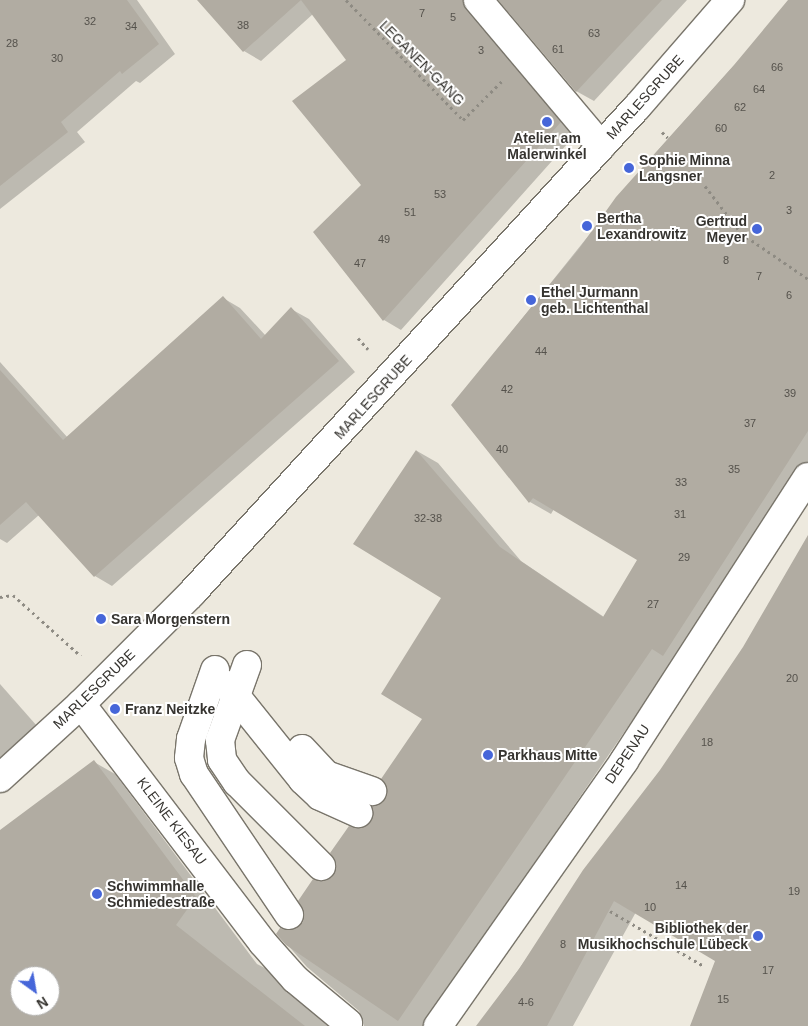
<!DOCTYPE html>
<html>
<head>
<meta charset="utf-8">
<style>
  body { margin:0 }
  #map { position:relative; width:808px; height:1026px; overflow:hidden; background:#ede9de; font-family:Arial,sans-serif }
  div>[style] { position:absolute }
  .shadow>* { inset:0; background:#0003 }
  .building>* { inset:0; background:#b1aca2 }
  .path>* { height:3px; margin-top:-1.5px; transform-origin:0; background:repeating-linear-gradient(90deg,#8e8b83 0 2.5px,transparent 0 6.5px) }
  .roads { filter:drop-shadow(1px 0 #79756b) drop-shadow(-1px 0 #79756b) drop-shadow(0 1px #79756b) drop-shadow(0 -1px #79756b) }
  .minor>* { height:28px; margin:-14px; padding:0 14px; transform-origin:14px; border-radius:14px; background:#fff }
  .dots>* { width:14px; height:14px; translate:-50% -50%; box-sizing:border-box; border:2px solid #fff; border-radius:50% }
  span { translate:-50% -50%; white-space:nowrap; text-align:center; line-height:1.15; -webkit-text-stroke:4px #fff; paint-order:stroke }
  .number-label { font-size:11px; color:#55524c }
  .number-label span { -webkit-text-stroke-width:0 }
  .street-label { font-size:14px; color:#363430 }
  .poi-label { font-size:14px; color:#363430; font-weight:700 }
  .left { translate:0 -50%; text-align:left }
  .right { translate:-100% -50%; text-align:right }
  .north { position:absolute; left:10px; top:966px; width:50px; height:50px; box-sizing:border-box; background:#fff; border:1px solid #afaeac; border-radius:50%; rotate:148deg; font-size:14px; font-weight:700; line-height:20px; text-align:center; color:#363430 }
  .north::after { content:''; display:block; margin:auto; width:18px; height:22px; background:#4666d9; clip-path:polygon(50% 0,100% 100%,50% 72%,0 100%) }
</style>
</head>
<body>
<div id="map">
  <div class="shadow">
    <i style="clip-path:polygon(0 0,137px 0,175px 54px,140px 83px,136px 81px,77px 132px,85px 142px,0 209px)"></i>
    <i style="clip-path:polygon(199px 0,485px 0,577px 133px,401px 330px,384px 320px,315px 232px,362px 185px,348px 60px,313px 14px,261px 61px,244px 51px)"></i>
    <i style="clip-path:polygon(500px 0,687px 0,594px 101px,576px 91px)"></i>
    <i style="clip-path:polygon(793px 0,808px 0,808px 476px,673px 661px,423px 1026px,364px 1026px,359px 1011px,307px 967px,278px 934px,291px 932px,304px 923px,325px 882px,333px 877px,359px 830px,368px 826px,388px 797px,424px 719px,443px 597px,417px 451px,438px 463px,521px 561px,604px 617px,639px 559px,554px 509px,551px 514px,530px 502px,453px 405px,649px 160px)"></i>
    <i style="clip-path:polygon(223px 298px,240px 308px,266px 336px,291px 309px,309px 319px,355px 372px,112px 586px,95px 576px,39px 515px,7px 543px,0 539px,0 362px,68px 438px)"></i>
    <i style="clip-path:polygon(808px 538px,808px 1026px,691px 1026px,716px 960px,636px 912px,573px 1026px,478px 1026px,661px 771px,744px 647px)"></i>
    <i style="clip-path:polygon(0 684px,37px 726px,0 760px)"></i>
    <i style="clip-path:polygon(evenodd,94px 762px,115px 774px,257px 964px,279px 975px,332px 1026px,0 1026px,0 832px,94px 762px,20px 976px,50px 976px,50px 1006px,20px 1006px,20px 976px)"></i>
  </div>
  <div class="building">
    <i style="clip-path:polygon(0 0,127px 0,159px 44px,122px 74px,120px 71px,61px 122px,68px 132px,0 186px)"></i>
    <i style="clip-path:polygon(197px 0,463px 0,466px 10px,561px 122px,383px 321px,313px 232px,361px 185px,292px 101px,346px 60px,301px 0,243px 52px)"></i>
    <i style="clip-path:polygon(498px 0,662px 0,576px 92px)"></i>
    <i style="clip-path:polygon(788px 0,808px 0,808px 431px,663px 656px,652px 649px,398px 1021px,286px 945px,276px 934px,280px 928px,291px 930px,303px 922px,304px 913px,298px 901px,313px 879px,325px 881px,332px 877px,336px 862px,330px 853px,349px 826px,360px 828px,372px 820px,372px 806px,382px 803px,387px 796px,387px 788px,381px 779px,422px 719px,381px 694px,441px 598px,353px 544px,416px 450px,500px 547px,603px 617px,637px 560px,533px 498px,529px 503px,451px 405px,579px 249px,616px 197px,734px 65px)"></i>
    <i style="clip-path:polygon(223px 296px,261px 339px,291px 307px,339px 361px,94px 577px,26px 502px,0 525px,0 370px,63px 440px)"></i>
    <i style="clip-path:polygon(808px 535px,808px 1026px,690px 1026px,715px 961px,614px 901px,547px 1026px,476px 1026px,519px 969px,583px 870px,660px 770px,743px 647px)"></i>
    <i style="clip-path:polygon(evenodd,94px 760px,196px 897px,176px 925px,305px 1026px,0 1026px,0 830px,94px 760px,20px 976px,50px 976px,50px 1006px,20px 1006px,20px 976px)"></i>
  </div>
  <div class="path">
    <i style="left:346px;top:0;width:168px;rotate:45.7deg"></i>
    <i style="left:463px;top:120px;width:55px;rotate:-45deg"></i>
    <i style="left:662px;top:132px;width:8px;rotate:45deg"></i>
    <i style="left:705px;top:186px;width:59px;rotate:52.5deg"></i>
    <i style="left:741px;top:233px;width:81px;rotate:34.5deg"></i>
    <i style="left:358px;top:338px;width:15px;rotate:48deg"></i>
    <i style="left:0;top:597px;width:13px;rotate:-9deg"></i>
    <i style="left:13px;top:595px;width:91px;rotate:41.9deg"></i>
    <i style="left:610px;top:911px;width:107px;rotate:30.4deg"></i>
  </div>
  <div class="roads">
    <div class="minor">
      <i style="left:478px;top:0;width:191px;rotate:49.9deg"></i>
      <i style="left:247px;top:665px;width:80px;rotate:109.8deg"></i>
      <i style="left:220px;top:740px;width:20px;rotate:84deg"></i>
      <i style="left:222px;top:760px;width:27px;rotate:56deg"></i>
      <i style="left:237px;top:782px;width:119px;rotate:45deg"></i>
      <i style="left:215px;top:670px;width:73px;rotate:109.2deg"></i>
      <i style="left:191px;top:739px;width:19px;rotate:96deg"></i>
      <i style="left:189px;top:758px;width:17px;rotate:73deg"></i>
      <i style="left:194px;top:774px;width:170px;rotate:56deg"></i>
      <i style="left:227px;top:685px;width:122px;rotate:51.3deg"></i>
      <i style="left:303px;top:780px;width:23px;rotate:43deg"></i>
      <i style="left:320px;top:796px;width:42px;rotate:24.1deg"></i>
      <i style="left:81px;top:704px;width:300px;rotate:52.7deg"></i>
      <i style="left:263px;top:943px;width:48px;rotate:48.4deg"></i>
      <i style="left:295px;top:979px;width:69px;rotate:39.7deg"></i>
      <i style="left:302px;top:749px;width:35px;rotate:47deg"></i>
      <i style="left:326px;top:775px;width:49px;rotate:19.2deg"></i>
      <i style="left:0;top:778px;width:110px;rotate:-42.4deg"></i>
      <i style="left:81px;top:704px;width:156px;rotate:-45deg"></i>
      <i style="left:191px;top:594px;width:660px;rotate:-47.52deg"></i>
      <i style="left:637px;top:107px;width:142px;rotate:-49deg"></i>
      <i style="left:438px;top:1026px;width:324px;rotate:-54.9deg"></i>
      <i style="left:624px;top:761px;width:338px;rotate:-57.1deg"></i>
    </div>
  </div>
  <div class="dots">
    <i style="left:547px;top:122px;background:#4666d9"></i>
    <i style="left:629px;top:168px;background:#4666d9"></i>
    <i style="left:587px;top:226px;background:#4666d9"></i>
    <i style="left:757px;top:229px;background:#4666d9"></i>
    <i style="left:531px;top:300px;background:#4666d9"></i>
    <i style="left:101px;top:619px;background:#4666d9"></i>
    <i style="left:115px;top:709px;background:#4666d9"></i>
    <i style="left:488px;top:755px;background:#4666d9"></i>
    <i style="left:97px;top:894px;background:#4666d9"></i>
    <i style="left:758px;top:936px;background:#4666d9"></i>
  </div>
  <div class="number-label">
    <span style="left:422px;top:13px">7</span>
    <span style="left:453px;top:17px">5</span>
    <span style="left:90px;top:21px">32</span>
    <span style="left:243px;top:25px">38</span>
    <span style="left:131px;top:26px">34</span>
    <span style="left:594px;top:33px">63</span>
    <span style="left:12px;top:43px">28</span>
    <span style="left:558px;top:49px">61</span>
    <span style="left:481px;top:50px">3</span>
    <span style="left:57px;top:58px">30</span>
    <span style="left:777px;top:67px">66</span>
    <span style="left:759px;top:89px">64</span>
    <span style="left:740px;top:107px">62</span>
    <span style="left:721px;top:128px">60</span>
    <span style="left:772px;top:175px">2</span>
    <span style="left:440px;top:194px">53</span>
    <span style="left:789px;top:210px">3</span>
    <span style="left:410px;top:212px">51</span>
    <span style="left:384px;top:239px">49</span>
    <span style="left:726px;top:260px">8</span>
    <span style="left:360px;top:263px">47</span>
    <span style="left:759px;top:276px">7</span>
    <span style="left:789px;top:295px">6</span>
    <span style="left:541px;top:351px">44</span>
    <span style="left:507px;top:389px">42</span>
    <span style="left:790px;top:393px">39</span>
    <span style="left:750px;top:423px">37</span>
    <span style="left:502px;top:449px">40</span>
    <span style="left:734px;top:469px">35</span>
    <span style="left:681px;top:482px">33</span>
    <span style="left:680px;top:514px">31</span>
    <span style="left:428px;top:518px">32-38</span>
    <span style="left:684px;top:557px">29</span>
    <span style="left:653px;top:604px">27</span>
    <span style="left:792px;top:678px">20</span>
    <span style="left:707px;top:742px">18</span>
    <span style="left:681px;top:885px">14</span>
    <span style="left:794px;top:891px">19</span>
    <span style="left:650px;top:907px">10</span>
    <span style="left:563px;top:944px">8</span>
    <span style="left:768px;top:970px">17</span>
    <span style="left:723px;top:999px">15</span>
    <span style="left:526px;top:1002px">4-6</span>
  </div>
  <div class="street-label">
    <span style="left:422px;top:63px;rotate:45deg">LEGANEN-GANG</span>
    <span style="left:645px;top:97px;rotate:-48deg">MARLESGRUBE</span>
    <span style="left:373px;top:397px;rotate:-48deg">MARLESGRUBE</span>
    <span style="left:94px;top:689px;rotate:-44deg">MARLESGRUBE</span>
    <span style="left:627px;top:754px;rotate:-56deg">DEPENAU</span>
    <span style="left:172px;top:821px;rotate:53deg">KLEINE KIESAU</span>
  </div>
  <div class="poi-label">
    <span style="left:547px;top:146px">Atelier am<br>Malerwinkel</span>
    <span class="left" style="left:639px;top:168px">Sophie Minna<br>Langsner</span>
    <span class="left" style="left:597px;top:226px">Bertha<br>Lexandrowitz</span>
    <span class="right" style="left:747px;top:229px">Gertrud<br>Meyer</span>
    <span class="left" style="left:541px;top:300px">Ethel Jurmann<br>geb. Lichtenthal</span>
    <span class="left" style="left:111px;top:619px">Sara Morgenstern</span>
    <span class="left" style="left:125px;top:709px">Franz Neitzke</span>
    <span class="left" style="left:498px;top:755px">Parkhaus Mitte</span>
    <span class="left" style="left:107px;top:894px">Schwimmhalle<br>Schmiedestraße</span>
    <span class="right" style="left:748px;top:936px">Bibliothek der<br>Musikhochschule Lübeck</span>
  </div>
  <div class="north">N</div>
</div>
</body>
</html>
